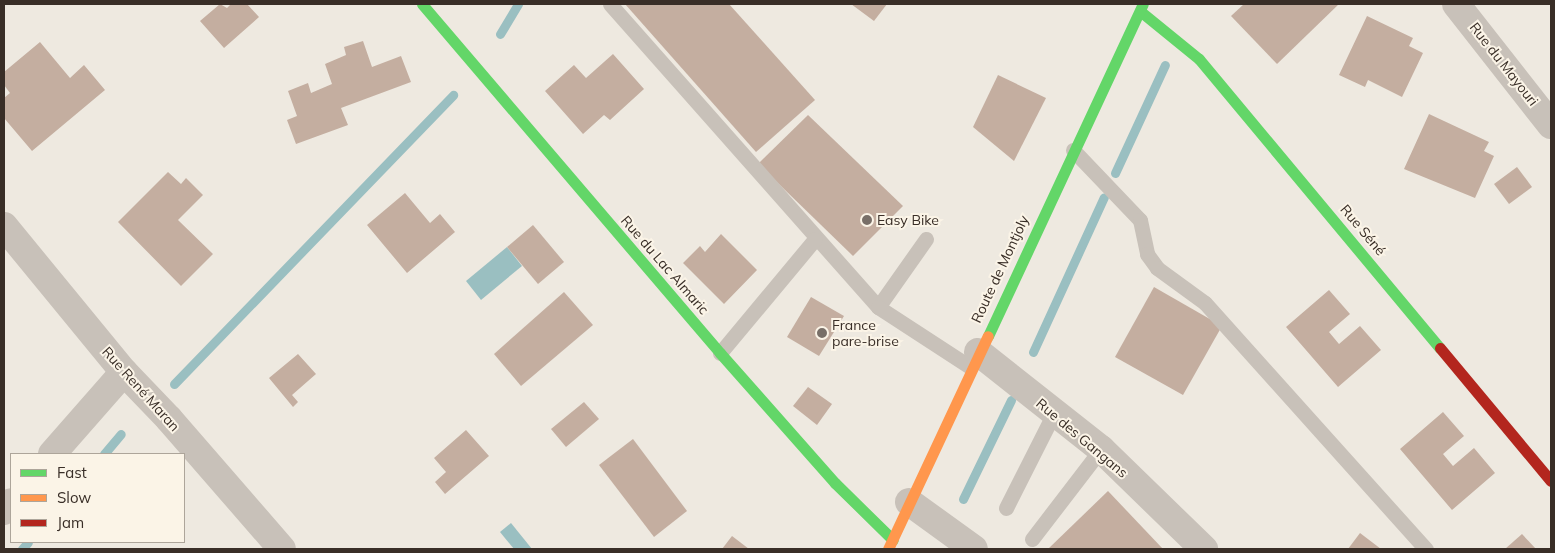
<!DOCTYPE html>
<html>
<head>
<meta charset="utf-8">
<style>
  body { margin:0 }
  #map { position:relative; width:1555px; height:553px; overflow:hidden; background:#eee9e0; font-family:Mulish,sans-serif }
  div>[style] { position:absolute }
  .water>* { inset:0; background:#9abfc1 }
  .stream>* { height:9px; margin:-4.5px; padding:0 4.5px; transform-origin:4.5px; border-radius:4.5px; background:#9abfc1 }
  .building>* { inset:0; background:#c4aea0 }
  .lane>* { height:15px; margin:-7.5px; padding:0 7.5px; transform-origin:7.5px; border-radius:7.5px; background:#c8c1b9 }
  .street>* { height:28px; margin:-14px; padding:0 14px; transform-origin:14px; border-radius:14px; background:#c8c1b9 }
  .fast>* { height:11px; margin:-5.5px; padding:0 5.5px; transform-origin:5.5px; border-radius:5.5px; background:#63d668 }
  .slow>* { height:11px; margin:-5.5px; padding:0 5.5px; transform-origin:5.5px; border-radius:5.5px; background:#ff974d }
  .jam>* { height:11px; margin:-5.5px; padding:0 5.5px; transform-origin:5.5px; border-radius:5.5px; background:#b3261e }
  .dots>* { width:14px; height:14px; translate:-50% -50%; box-sizing:border-box; border:2px solid #fbf4e7; border-radius:50% }
  span { translate:-50% -50%; white-space:nowrap; text-align:center; line-height:1.15; -webkit-text-stroke:4px #fbf4e7; paint-order:stroke }
  .street-label { font-size:14px; color:#392e27 }
  .poi-label { font-size:14px; color:#392e27 }
  .left { translate:0 -50%; text-align:left }
  .frame { position:absolute; inset:0; border:5px solid #392e27; pointer-events:none }
  .legend { position:absolute; left:10px; top:453px; width:175px; height:90px; box-sizing:border-box; background:#fbf4e7; border:1px solid #ada59a; margin:0; padding:6px 9px; list-style:none; font-size:15px; color:#392e27 }
  .legend li { display:flex; align-items:center; gap:10px; height:25px }
  .legend b { width:25px; border:1px solid #ada59a }
</style>
</head>
<body>
<div id="map">
  <div class="water">
    <i style="clip-path:polygon(507px 247px,522px 266px,481px 300px,466px 281px)"></i>
    <i style="clip-path:polygon(511px 523px,532px 549px,514px 549px,500px 532px)"></i>
  </div>
  <div class="stream">
    <i style="left:500px;top:34px;width:35px;rotate:-59deg"></i>
    <i style="left:1115px;top:173px;width:119px;rotate:-65.2deg"></i>
    <i style="left:1033px;top:352px;width:170px;rotate:-65.4deg"></i>
    <i style="left:174px;top:384px;width:402px;rotate:-46deg"></i>
    <i style="left:104px;top:454px;width:26px;rotate:-50deg"></i>
    <i style="left:963px;top:499px;width:110px;rotate:-64.1deg"></i>
    <i style="left:22px;top:549px;width:9px;rotate:-49deg"></i>
  </div>
  <div class="building">
    <i style="clip-path:polygon(220px 4px,227px 8px,231px 4px,247px 4px,259px 17px,224px 48px,200px 21px)"></i>
    <i style="clip-path:polygon(625px 4px,729px 4px,815px 100px,756px 152px)"></i>
    <i style="clip-path:polygon(851px 4px,887px 4px,874px 21px)"></i>
    <i style="clip-path:polygon(1244px 4px,1339px 4px,1277px 64px,1231px 16px)"></i>
    <i style="clip-path:polygon(1367px 16px,1413px 38px,1409px 46px,1423px 53px,1402px 97px,1368px 80px,1365px 87px,1339px 75px)"></i>
    <i style="clip-path:polygon(363px 41px,372px 67px,401px 56px,411px 82px,341px 108px,348px 125px,296px 144px,287px 120px,297px 116px,288px 91px,308px 83px,311px 93px,332px 84px,325px 64px,346px 55px,344px 47px)"></i>
    <i style="clip-path:polygon(40px 42px,70px 78px,84px 65px,105px 90px,32px 151px,4px 118px,4px 98px,10px 93px,4px 85px,4px 72px)"></i>
    <i style="clip-path:polygon(613px 54px,644px 89px,610px 120px,604px 115px,583px 134px,545px 91px,574px 65px,586px 78px)"></i>
    <i style="clip-path:polygon(998px 75px,1046px 98px,1014px 161px,973px 127px)"></i>
    <i style="clip-path:polygon(1429px 114px,1489px 142px,1484px 151px,1494px 156px,1475px 198px,1404px 169px)"></i>
    <i style="clip-path:polygon(808px 115px,903px 206px,853px 256px,758px 164px)"></i>
    <i style="clip-path:polygon(1517px 167px,1532px 187px,1509px 204px,1494px 184px)"></i>
    <i style="clip-path:polygon(168px 172px,181px 184px,186px 178px,203px 195px,178px 220px,213px 254px,181px 286px,118px 222px)"></i>
    <i style="clip-path:polygon(405px 193px,430px 223px,440px 214px,455px 232px,407px 273px,367px 225px)"></i>
    <i style="clip-path:polygon(533px 225px,564px 262px,538px 284px,507px 247px)"></i>
    <i style="clip-path:polygon(721px 234px,757px 270px,724px 304px,683px 263px,700px 246px,705px 252px)"></i>
    <i style="clip-path:polygon(1154px 287px,1222px 326px,1183px 395px,1115px 357px)"></i>
    <i style="clip-path:polygon(1329px 290px,1350px 314px,1329px 332px,1339px 344px,1360px 326px,1381px 350px,1338px 387px,1286px 327px)"></i>
    <i style="clip-path:polygon(564px 292px,593px 325px,521px 386px,494px 354px)"></i>
    <i style="clip-path:polygon(811px 297px,844px 316px,819px 356px,787px 337px)"></i>
    <i style="clip-path:polygon(298px 354px,316px 374px,292px 395px,298px 402px,293px 407px,269px 378px)"></i>
    <i style="clip-path:polygon(808px 387px,832px 404px,817px 425px,793px 406px)"></i>
    <i style="clip-path:polygon(584px 402px,599px 419px,566px 447px,551px 429px)"></i>
    <i style="clip-path:polygon(1443px 412px,1464px 436px,1443px 454px,1453px 466px,1474px 448px,1495px 473px,1452px 510px,1400px 449px)"></i>
    <i style="clip-path:polygon(466px 430px,489px 456px,445px 494px,435px 482px,446px 472px,434px 458px)"></i>
    <i style="clip-path:polygon(633px 439px,687px 511px,654px 537px,599px 465px)"></i>
    <i style="clip-path:polygon(1108px 491px,1163px 549px,1048px 549px)"></i>
    <i style="clip-path:polygon(1360px 533px,1381px 549px,1348px 549px)"></i>
    <i style="clip-path:polygon(1522px 534px,1536px 549px,1505px 549px)"></i>
    <i style="clip-path:polygon(732px 536px,749px 549px,722px 549px)"></i>
  </div>
  <div class="lane">
    <i style="left:610px;top:4px;width:405px;rotate:48.5deg"></i>
    <i style="left:1073px;top:150px;width:97px;rotate:46.3deg"></i>
    <i style="left:1140px;top:220px;width:35px;rotate:78deg"></i>
    <i style="left:1147px;top:254px;width:17px;rotate:54deg"></i>
    <i style="left:1157px;top:268px;width:59px;rotate:36.1deg"></i>
    <i style="left:1205px;top:303px;width:331px;rotate:48.1deg"></i>
    <i style="left:926px;top:239px;width:83px;rotate:125.2deg"></i>
    <i style="left:878px;top:307px;width:110px;rotate:33.1deg"></i>
    <i style="left:720px;top:353px;width:148px;rotate:-50.2deg"></i>
    <i style="left:1006px;top:508px;width:106px;rotate:-63.2deg"></i>
    <i style="left:1032px;top:539px;width:113px;rotate:-52.5deg"></i>
  </div>
  <div class="street">
    <i style="left:1456px;top:4px;width:154px;rotate:51.9deg"></i>
    <i style="left:4px;top:226px;width:189px;rotate:50.6deg"></i>
    <i style="left:124px;top:372px;width:65px;rotate:46.2deg"></i>
    <i style="left:169px;top:419px;width:172px;rotate:49deg"></i>
    <i style="left:978px;top:352px;width:157px;rotate:38.3deg"></i>
    <i style="left:1101px;top:449px;width:144px;rotate:44.2deg"></i>
    <i style="left:52px;top:454px;width:109px;rotate:-48.7deg"></i>
    <i style="left:909px;top:502px;width:80px;rotate:35.9deg"></i>
    <i style="left:4px;top:511px;width:11px;rotate:-52deg"></i>
  </div>
  <div class="fast">
    <i style="left:422px;top:4px;width:459px;rotate:49.5deg"></i>
    <i style="left:720px;top:353px;width:174px;rotate:48.5deg"></i>
    <i style="left:835px;top:483px;width:81px;rotate:44.5deg"></i>
    <i style="left:1140px;top:11px;width:76px;rotate:39.1deg"></i>
    <i style="left:1199px;top:59px;width:376px;rotate:50.2deg"></i>
    <i style="left:988px;top:336px;width:366px;rotate:-65deg"></i>
  </div>
  <div class="slow">
    <i style="left:888px;top:549px;width:235px;rotate:-64.9deg"></i>
  </div>
  <div class="jam">
    <i style="left:1440px;top:348px;width:173px;rotate:50.2deg"></i>
  </div>
  <div class="dots">
    <i style="left:867px;top:220px;background:#786f68"></i>
    <i style="left:822px;top:333px;background:#786f68"></i>
  </div>
  <div class="street-label">
    <span style="left:1504px;top:64px;rotate:52deg">Rue du Mayouri</span>
    <span style="left:1363px;top:230px;rotate:50deg">Rue Séné</span>
    <span style="left:665px;top:265px;rotate:49deg">Rue du Lac Almaric</span>
    <span style="left:1000px;top:269px;rotate:-65deg">Route de Montjoly</span>
    <span style="left:141px;top:389px;rotate:48deg">Rue René Maran</span>
    <span style="left:1082px;top:438px;rotate:40deg">Rue des Gangans</span>
  </div>
  <div class="poi-label">
    <span class="left" style="left:877px;top:220px">Easy Bike</span>
    <span class="left" style="left:832px;top:333px">France<br>pare-brise</span>
  </div>
  <div class="frame"></div>
  <ul class="legend">
  <li><b style="height:6px;background:#63d668"></b>Fast</li>
  <li><b style="height:6px;background:#ff974d"></b>Slow</li>
  <li><b style="height:6px;background:#b3261e"></b>Jam</li>
  </ul>
</div>
</body>
</html>
